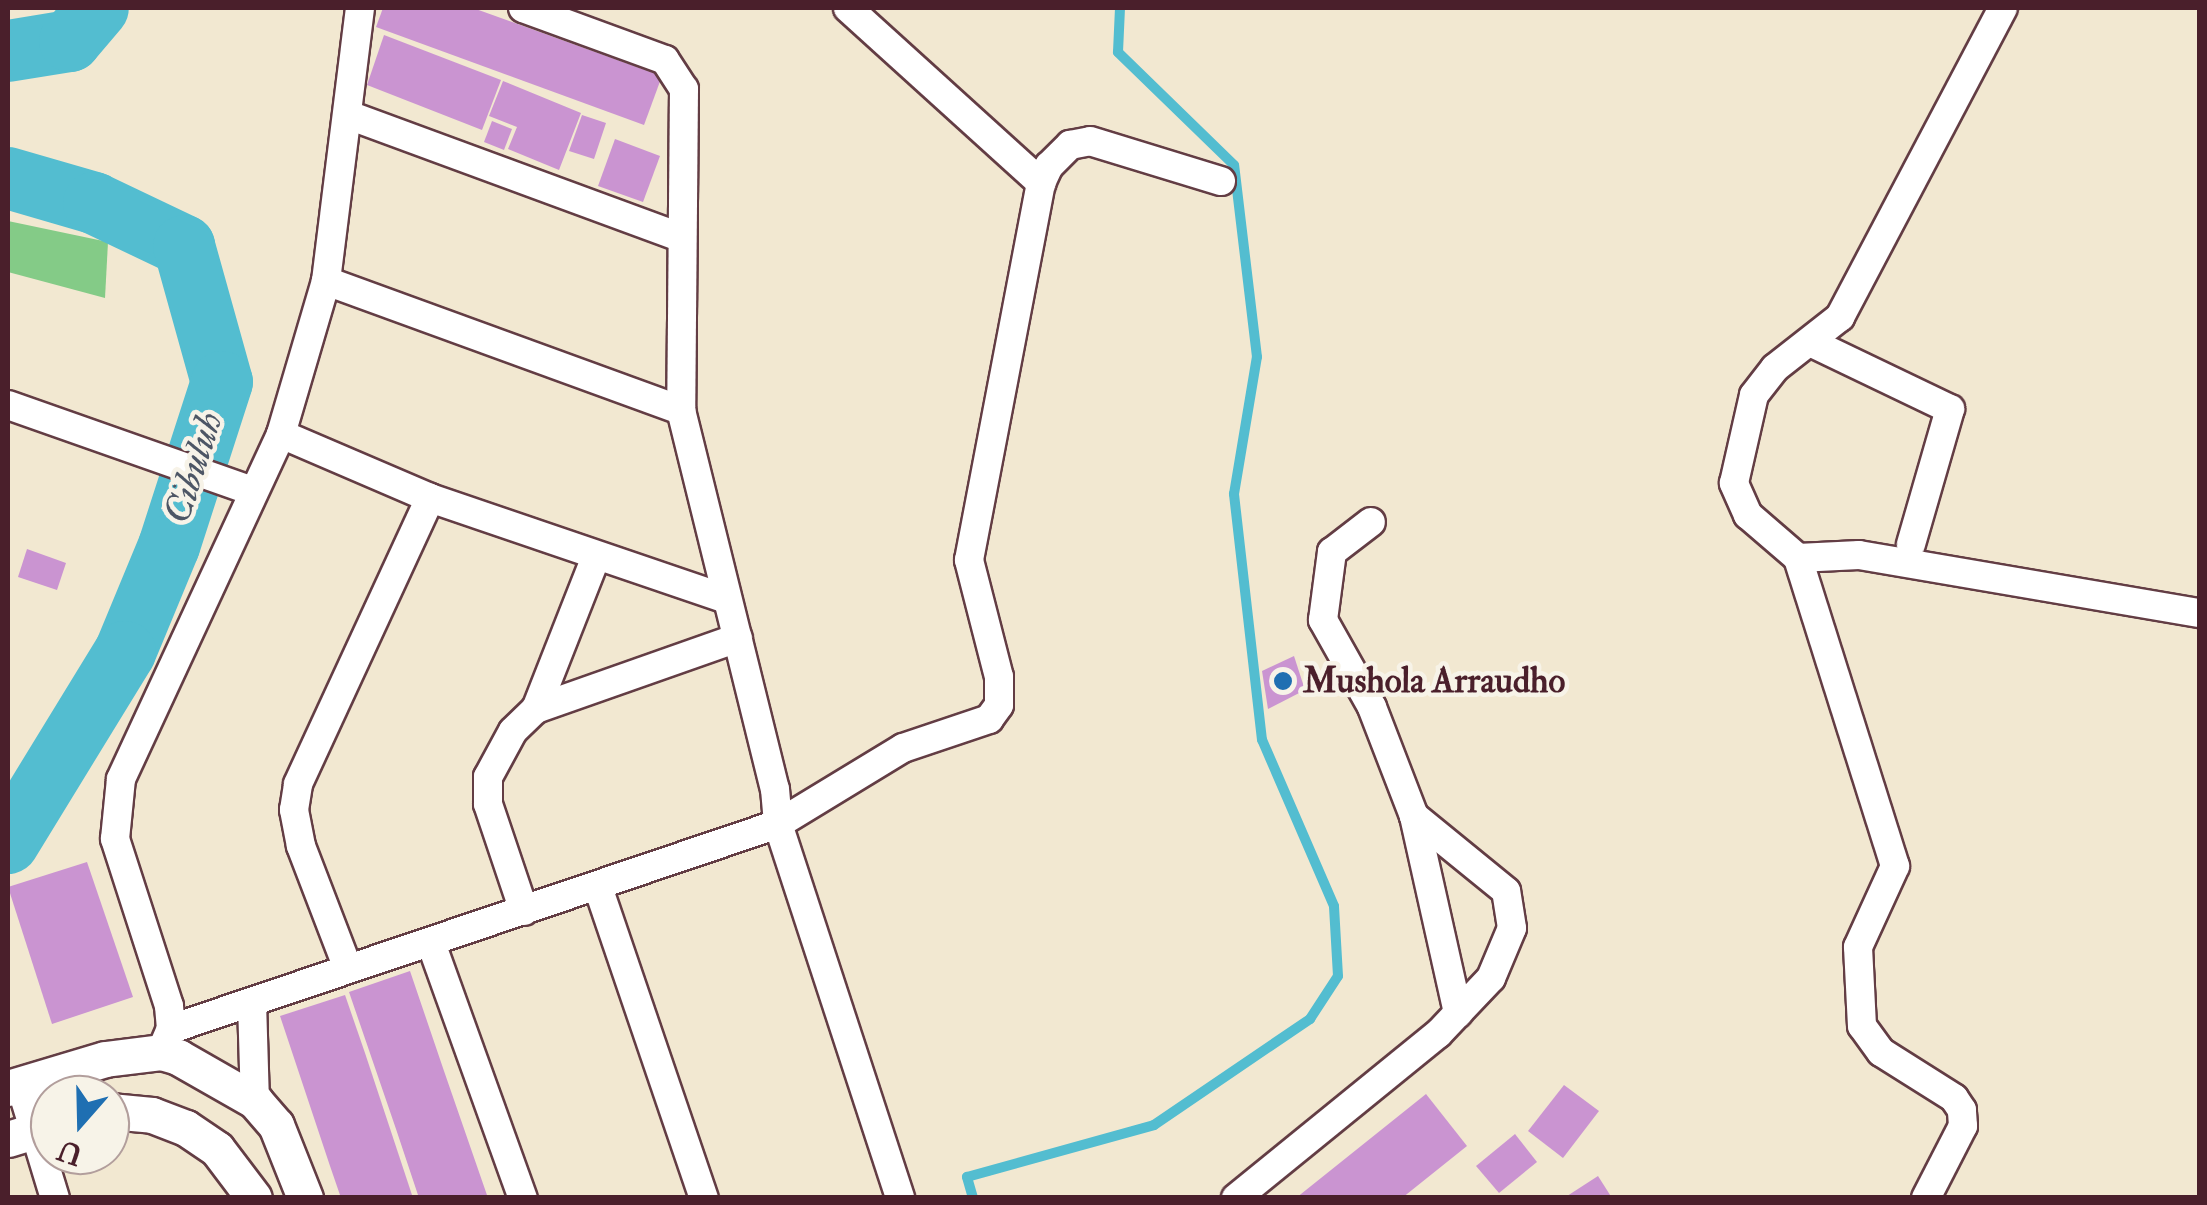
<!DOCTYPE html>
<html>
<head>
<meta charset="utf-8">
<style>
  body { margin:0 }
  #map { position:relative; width:2207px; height:1205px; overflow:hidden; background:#f2e8d1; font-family:"IM FELL Double Pica",serif }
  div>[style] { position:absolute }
  .green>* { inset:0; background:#84cb87 }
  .stream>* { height:10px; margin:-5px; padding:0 5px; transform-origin:5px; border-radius:5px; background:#53bdd0 }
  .river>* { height:62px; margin:-31px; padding:0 31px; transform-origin:31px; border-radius:31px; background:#53bdd0 }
  .building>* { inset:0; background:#ca94d1 }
  .roads { filter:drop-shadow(2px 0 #633d44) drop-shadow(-2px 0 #633d44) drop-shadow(0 2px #633d44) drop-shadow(0 -2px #633d44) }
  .minor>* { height:28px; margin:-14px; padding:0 14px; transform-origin:14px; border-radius:14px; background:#fff }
  .tertiary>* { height:35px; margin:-17.5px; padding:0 17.5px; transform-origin:17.5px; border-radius:17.5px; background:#fff }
  .dots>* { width:28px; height:28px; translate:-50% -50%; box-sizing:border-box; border:5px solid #f7f3e8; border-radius:50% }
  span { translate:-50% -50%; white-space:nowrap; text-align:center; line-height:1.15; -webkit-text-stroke:9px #f7f3e8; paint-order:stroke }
  .poi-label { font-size:35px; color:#4a1f2b; font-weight:700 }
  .left { translate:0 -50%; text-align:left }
  .water-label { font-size:38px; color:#4d5665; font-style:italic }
  .frame { position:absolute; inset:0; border:10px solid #4a1f2b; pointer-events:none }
  .north { position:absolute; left:30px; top:1075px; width:100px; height:100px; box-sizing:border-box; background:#f7f3e8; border:2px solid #b29e9c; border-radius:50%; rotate:200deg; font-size:28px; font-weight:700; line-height:40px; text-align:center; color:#4a1f2b }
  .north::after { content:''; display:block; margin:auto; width:35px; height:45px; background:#1f6fb2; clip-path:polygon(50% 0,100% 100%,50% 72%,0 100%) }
</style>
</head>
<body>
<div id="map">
  <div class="green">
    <i style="clip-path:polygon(8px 221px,108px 242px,105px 298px,8px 272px)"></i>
  </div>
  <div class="stream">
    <i style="left:973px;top:1198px;width:22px;rotate:-106deg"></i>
    <i style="left:967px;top:1177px;width:194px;rotate:-15.5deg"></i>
    <i style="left:1154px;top:1125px;width:189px;rotate:-34.2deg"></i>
    <i style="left:1310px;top:1019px;width:51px;rotate:-56.9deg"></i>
    <i style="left:1338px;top:976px;width:70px;rotate:-93.3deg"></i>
    <i style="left:1334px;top:906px;width:181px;rotate:-113.4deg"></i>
    <i style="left:1262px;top:740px;width:248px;rotate:-96.5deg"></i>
    <i style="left:1234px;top:494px;width:139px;rotate:-80.5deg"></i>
    <i style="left:1257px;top:357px;width:193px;rotate:-96.8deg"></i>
    <i style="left:1234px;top:165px;width:162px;rotate:-135.8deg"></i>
    <i style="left:1118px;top:52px;width:44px;rotate:-87.4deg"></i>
  </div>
  <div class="river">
    <i style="left:8px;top:51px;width:63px;rotate:-9.2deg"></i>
    <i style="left:70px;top:41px;width:43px;rotate:-49.7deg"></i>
    <i style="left:8px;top:178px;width:90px;rotate:16.2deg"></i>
    <i style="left:94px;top:203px;width:100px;rotate:25.5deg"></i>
    <i style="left:184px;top:246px;width:141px;rotate:74.4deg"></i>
    <i style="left:222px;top:382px;width:172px;rotate:107.9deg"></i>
    <i style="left:169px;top:546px;width:115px;rotate:112.5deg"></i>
    <i style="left:125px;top:652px;width:224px;rotate:121.5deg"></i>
  </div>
  <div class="building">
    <i style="clip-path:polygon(383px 8px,473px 8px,662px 76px,644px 125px,376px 27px)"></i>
    <i style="clip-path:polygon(384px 35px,501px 80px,482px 130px,367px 85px)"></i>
    <i style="clip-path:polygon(503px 81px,581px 113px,559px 170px,508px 149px,517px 127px,489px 116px)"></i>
    <i style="clip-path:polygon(582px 115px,606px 123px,594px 159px,569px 151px)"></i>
    <i style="clip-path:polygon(492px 121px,512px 129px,504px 150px,484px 142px)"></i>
    <i style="clip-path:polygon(615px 139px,660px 156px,643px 202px,598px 186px)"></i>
    <i style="clip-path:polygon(27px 549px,66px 563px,57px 590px,18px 577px)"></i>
    <i style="clip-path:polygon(1294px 656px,1305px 690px,1268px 709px,1262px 671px)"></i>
    <i style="clip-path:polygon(87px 862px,133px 997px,52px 1024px,8px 887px)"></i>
    <i style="clip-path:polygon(410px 971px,444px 1071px,488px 1198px,419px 1198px,396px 1129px,349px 992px)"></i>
    <i style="clip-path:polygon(345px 995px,365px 1053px,413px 1198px,341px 1198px,330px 1166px,280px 1016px)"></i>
    <i style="clip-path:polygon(1564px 1085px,1599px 1111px,1563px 1158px,1528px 1131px)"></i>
    <i style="clip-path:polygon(1426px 1094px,1467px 1146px,1402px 1198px,1296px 1198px)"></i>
    <i style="clip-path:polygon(1515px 1134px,1537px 1162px,1499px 1193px,1476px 1166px)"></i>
    <i style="clip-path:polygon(1598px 1176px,1612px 1198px,1564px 1198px)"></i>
  </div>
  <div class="roads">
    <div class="minor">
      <i style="left:360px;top:8px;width:275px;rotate:97.1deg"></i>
      <i style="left:326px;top:281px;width:378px;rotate:20deg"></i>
      <i style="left:523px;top:8px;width:151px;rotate:20.1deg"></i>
      <i style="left:665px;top:60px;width:35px;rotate:57deg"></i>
      <i style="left:684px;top:89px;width:321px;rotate:90.5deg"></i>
      <i style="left:681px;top:410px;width:390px;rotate:76.1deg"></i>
      <i style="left:775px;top:789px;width:35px;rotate:85deg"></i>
      <i style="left:778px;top:824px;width:146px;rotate:-31.3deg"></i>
      <i style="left:903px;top:748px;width:91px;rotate:-18.6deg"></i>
      <i style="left:989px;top:719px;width:17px;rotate:-54deg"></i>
      <i style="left:999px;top:705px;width:28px;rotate:-90deg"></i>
      <i style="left:999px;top:677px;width:121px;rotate:-104.4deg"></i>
      <i style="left:969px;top:560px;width:384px;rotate:-79.2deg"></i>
      <i style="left:1041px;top:183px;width:19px;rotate:-65deg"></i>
      <i style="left:1049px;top:166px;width:30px;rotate:-45deg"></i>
      <i style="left:1070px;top:145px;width:20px;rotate:-11deg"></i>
      <i style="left:1090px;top:141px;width:137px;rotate:17deg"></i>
      <i style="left:848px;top:8px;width:261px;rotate:42.2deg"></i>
      <i style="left:351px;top:116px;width:351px;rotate:20.2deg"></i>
      <i style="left:1812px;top:343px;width:153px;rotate:25.6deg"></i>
      <i style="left:1950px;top:409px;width:141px;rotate:106.1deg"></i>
      <i style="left:8px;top:405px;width:259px;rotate:19.4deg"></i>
      <i style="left:281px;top:434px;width:162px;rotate:23.2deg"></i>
      <i style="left:1798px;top:558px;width:61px;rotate:-2.8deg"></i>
      <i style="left:1859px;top:555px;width:346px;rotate:9.7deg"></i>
      <i style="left:536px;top:709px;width:161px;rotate:-68.5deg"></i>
      <i style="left:1414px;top:816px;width:202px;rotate:77.4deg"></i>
      <i style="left:599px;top:890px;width:325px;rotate:71.2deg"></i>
      <i style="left:524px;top:911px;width:113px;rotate:-108.6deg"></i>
      <i style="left:488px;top:804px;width:27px;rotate:-90deg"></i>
      <i style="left:488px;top:777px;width:52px;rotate:-61.5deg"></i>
      <i style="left:513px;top:731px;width:32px;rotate:-44deg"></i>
      <i style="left:536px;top:709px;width:214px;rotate:-19.4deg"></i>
      <i style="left:431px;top:943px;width:271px;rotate:70.2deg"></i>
      <i style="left:347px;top:966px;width:129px;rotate:-111deg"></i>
      <i style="left:301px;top:846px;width:37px;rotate:-101deg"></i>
      <i style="left:294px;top:810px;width:26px;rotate:-81deg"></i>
      <i style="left:298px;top:784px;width:315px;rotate:-65.2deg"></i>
      <i style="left:430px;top:498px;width:313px;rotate:18.8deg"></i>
      <i style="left:252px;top:1002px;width:99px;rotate:88.3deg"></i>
      <i style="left:171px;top:1029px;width:23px;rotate:-95deg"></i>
      <i style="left:169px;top:1006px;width:176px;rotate:-107.9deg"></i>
      <i style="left:115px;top:839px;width:60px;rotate:-84.3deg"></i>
      <i style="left:121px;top:779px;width:380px;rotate:-65.1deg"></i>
      <i style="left:281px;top:434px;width:159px;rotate:-73.6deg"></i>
      <i style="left:161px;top:1052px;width:25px;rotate:-67deg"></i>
      <i style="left:171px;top:1029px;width:641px;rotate:-18.66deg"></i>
      <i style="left:778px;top:824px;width:393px;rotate:71.9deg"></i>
      <i style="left:20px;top:1083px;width:120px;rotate:73.1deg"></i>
      <i style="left:1236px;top:1198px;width:260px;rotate:-39.1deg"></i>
      <i style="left:1438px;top:1034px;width:77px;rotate:-46.6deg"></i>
      <i style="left:1491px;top:978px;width:54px;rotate:-67.2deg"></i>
      <i style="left:1512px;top:928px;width:37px;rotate:-99deg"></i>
      <i style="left:1506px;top:891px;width:119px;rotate:-140.8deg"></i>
      <i style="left:1414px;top:816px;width:117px;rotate:-111.1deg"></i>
      <i style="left:1372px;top:707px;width:100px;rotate:-119.4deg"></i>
      <i style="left:1323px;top:620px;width:69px;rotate:-82.5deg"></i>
      <i style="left:1332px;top:552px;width:49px;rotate:-37.6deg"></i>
      <i style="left:1926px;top:1198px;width:81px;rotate:-62.8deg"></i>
      <i style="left:1963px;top:1126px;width:16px;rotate:-94deg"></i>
      <i style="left:1962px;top:1110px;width:14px;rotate:-124deg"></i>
      <i style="left:1954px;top:1098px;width:86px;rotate:-147.8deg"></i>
      <i style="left:1881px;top:1052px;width:32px;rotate:-126deg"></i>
      <i style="left:1862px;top:1026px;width:79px;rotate:-92.9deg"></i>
      <i style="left:1858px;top:947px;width:89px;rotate:-65.4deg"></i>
      <i style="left:1895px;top:866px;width:323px;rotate:-107.5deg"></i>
      <i style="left:1798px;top:558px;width:66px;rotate:-139.3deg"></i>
      <i style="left:1748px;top:515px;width:35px;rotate:-114deg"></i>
      <i style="left:1734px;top:483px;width:90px;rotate:-77.2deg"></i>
      <i style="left:1754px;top:395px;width:34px;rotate:-52deg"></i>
      <i style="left:1775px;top:368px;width:83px;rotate:-38.1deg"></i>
      <i style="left:1840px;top:317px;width:349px;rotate:-62.2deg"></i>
    </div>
    <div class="tertiary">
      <i style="left:8px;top:1088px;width:101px;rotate:-16.6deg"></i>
      <i style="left:105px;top:1059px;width:56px;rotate:-7.1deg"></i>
      <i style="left:161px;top:1052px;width:18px;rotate:16deg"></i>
      <i style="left:178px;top:1057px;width:89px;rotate:29.7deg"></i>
      <i style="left:255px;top:1101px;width:32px;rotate:49deg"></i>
      <i style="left:276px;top:1125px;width:79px;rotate:68.3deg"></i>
      <i style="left:110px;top:1111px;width:42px;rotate:5.4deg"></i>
      <i style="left:152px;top:1115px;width:36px;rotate:21deg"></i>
      <i style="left:186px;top:1128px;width:37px;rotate:34deg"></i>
      <i style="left:217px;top:1149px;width:61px;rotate:52.9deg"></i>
      <i style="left:8px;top:1139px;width:44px;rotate:-17.2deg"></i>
    </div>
  </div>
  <div class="dots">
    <i style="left:1283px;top:681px;background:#1f6fb2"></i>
  </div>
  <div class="poi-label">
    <span class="left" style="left:1303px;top:681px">Mushola Arraudho</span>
  </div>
  <div class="water-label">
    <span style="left:194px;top:468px;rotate:-72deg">Cibuluh</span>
  </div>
  <div class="frame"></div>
  <div class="north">U</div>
</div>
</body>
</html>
